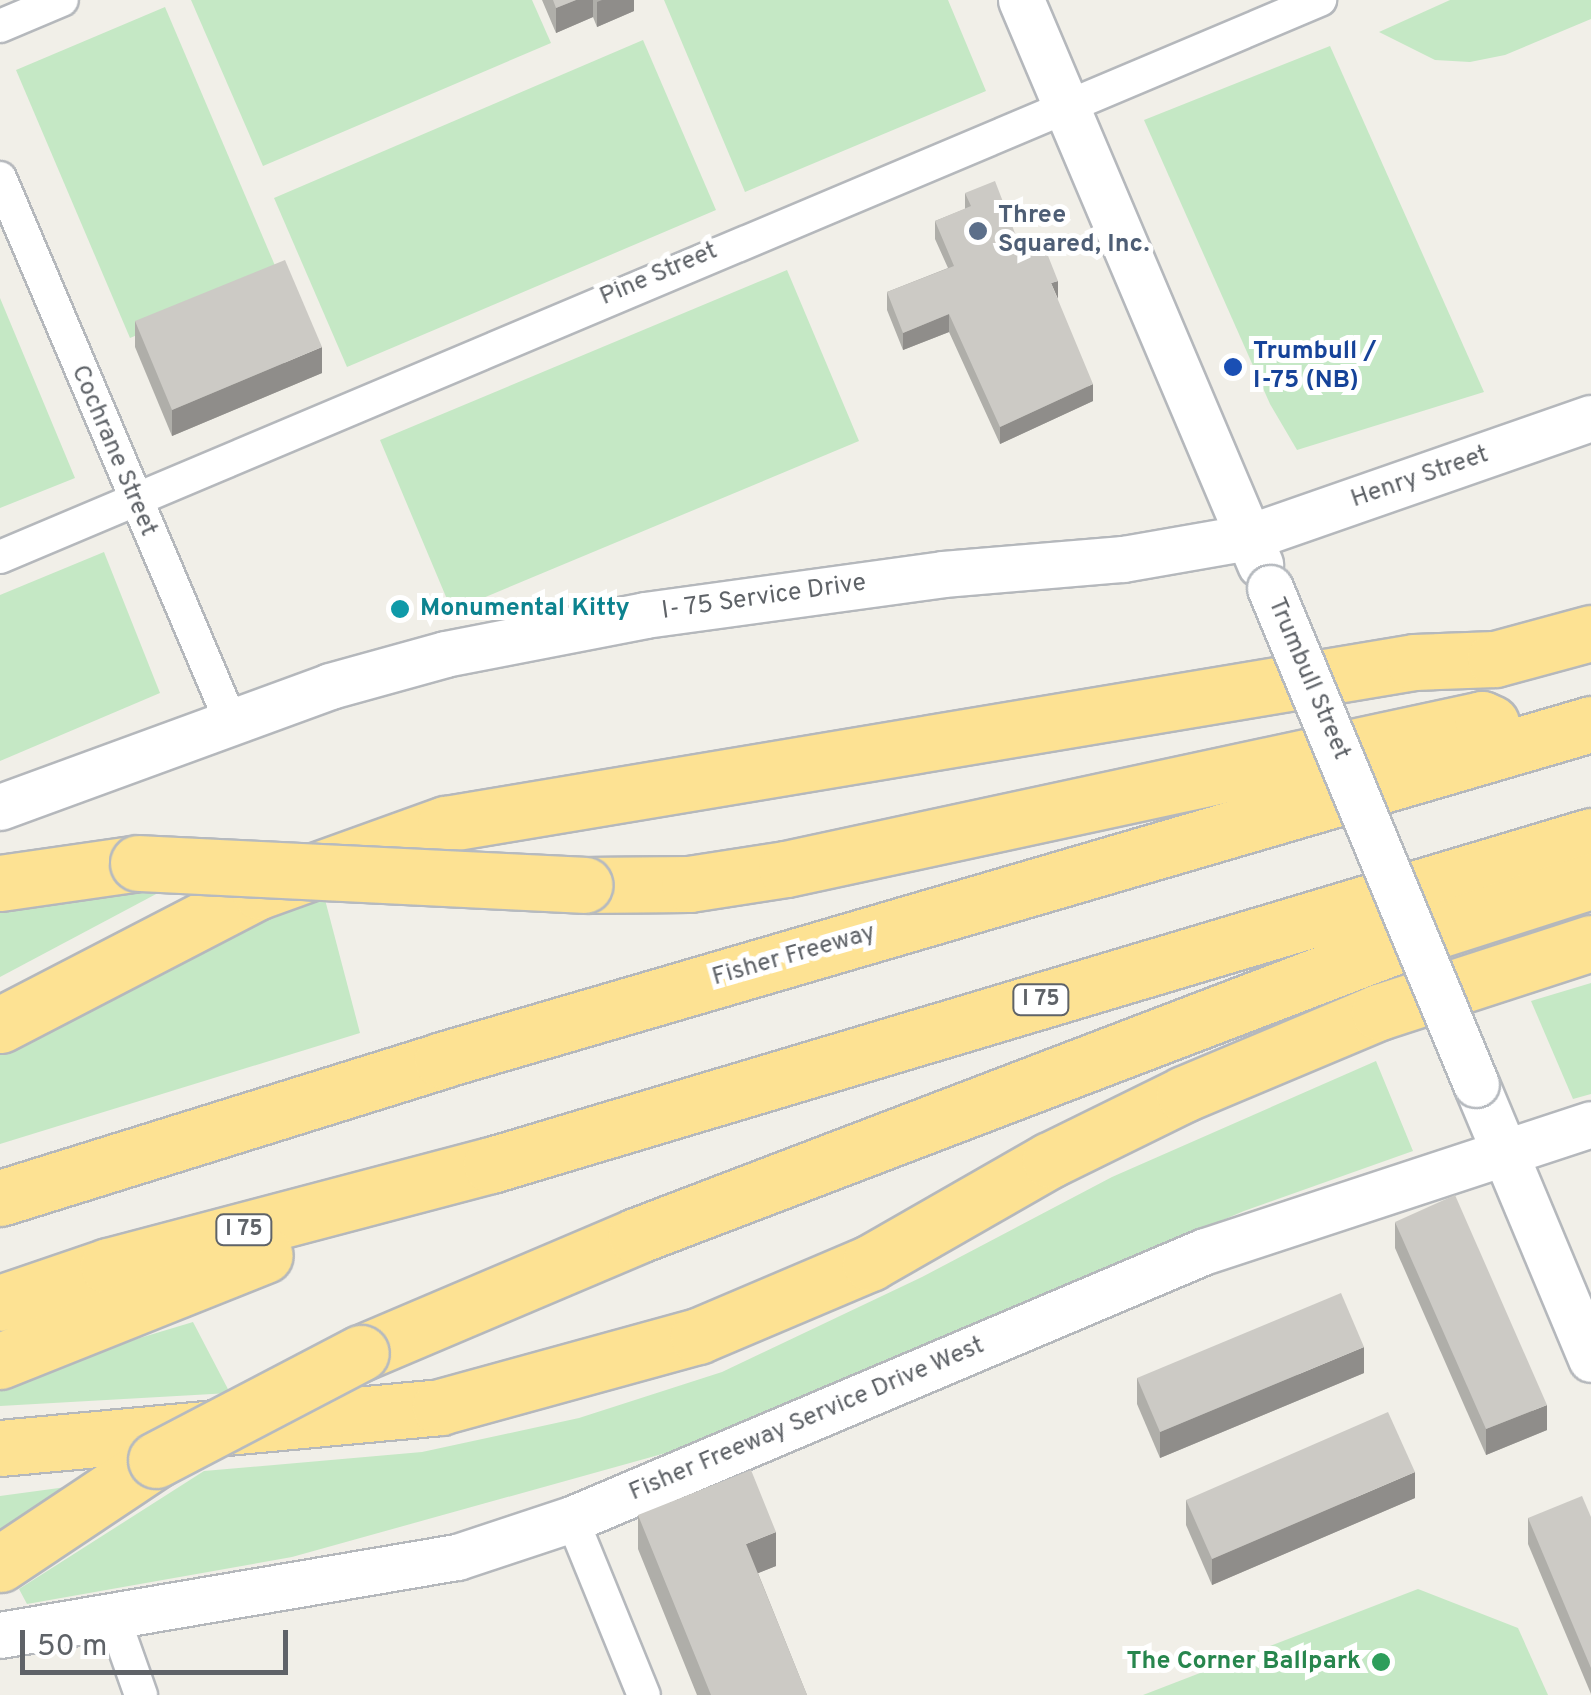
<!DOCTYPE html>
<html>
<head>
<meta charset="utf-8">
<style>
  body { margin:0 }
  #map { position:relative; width:1591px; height:1695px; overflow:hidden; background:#f1efe8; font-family:Overpass,sans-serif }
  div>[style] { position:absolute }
  .green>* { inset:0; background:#c5e8c5 }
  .roads { filter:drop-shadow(2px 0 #b5b8bc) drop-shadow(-2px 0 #b5b8bc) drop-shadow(0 2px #b5b8bc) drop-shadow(0 -2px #b5b8bc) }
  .street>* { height:32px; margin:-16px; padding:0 16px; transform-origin:16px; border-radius:16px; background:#fff }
  .secondary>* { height:45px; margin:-22.5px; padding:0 22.5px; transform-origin:22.5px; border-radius:22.5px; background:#fff }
  .highway>* { height:55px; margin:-27.5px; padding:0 27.5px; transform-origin:27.5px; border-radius:27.5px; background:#fde293 }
  .bridges { filter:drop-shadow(2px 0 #b6babf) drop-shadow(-2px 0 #b6babf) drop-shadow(0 2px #b6babf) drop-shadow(0 -2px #b6babf) }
  .secondary-bridge>* { height:45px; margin:-22.5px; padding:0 22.5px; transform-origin:22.5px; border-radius:22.5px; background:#fff }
  .highway-bridge>* { height:55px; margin:-27.5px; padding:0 27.5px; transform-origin:27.5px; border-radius:27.5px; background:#fde293 }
  .wall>* { inset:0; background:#afaea9 }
  .shaded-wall>* { inset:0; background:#8f8d8a }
  .building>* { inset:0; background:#cccac5 }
  .dots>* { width:28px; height:28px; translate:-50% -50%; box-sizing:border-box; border:5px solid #fff; border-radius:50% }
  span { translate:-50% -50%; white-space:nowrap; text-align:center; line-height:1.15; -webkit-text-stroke:10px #fff; paint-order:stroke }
  .shield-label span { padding:2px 8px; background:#fff; border:2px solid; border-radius:8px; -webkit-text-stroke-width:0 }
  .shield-label { font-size:22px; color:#5f6368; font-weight:700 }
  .service-label { font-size:25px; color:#4e5e75; font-weight:700 }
  .left { translate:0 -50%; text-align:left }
  .street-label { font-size:25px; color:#5f6368 }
  .transit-label { font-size:25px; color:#164399; font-weight:700 }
  .culture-label { font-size:25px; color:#0d838f; font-weight:700 }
  .leisure-label { font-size:25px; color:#27864d; font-weight:700 }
  .right { translate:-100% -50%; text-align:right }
  .scale { position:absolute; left:20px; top:1630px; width:268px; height:45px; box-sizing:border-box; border:5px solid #5f6368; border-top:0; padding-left:12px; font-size:30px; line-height:35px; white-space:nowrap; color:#5f6368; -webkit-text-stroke:8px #fff; paint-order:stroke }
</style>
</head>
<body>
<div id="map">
  <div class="green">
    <i style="clip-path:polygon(191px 0,532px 0,551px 43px,263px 166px)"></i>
    <i style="clip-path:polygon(664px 0,948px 0,986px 91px,745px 192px)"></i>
    <i style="clip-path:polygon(1450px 0,1591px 0,1591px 19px,1505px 55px,1470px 62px,1435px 60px,1379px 32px)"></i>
    <i style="clip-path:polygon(165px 7px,279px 275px,130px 338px,16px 70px)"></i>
    <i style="clip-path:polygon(643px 40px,716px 210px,347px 367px,274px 198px)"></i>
    <i style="clip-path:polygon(1330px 46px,1484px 392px,1297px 450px,1270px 404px,1144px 120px)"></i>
    <i style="clip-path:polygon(787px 270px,859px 441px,452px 611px,380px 440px)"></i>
    <i style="clip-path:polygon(0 298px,75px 478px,0 508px)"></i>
    <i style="clip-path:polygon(104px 552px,160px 693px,0 761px,0 595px)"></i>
    <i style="clip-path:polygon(190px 876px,0 977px,0 899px)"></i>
    <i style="clip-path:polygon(323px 892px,360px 1033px,0 1144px,0 1050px)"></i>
    <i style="clip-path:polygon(1591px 983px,1591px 1094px,1573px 1099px,1531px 1001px)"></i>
    <i style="clip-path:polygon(1376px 1061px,1413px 1151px,1244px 1211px,698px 1444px,292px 1557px,27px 1604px,19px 1589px,204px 1471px,422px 1452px,579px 1418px,722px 1372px,922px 1277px,1112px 1177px)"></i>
    <i style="clip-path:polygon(193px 1322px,230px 1393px,0 1406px,0 1380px)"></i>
    <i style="clip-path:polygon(96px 1483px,0 1548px,0 1496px)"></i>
    <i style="clip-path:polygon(1418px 1589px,1518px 1628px,1548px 1695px,1143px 1695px)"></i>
  </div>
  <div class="roads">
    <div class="street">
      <i style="left:0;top:26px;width:67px;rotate:-22.8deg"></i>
      <i style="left:0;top:178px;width:591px;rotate:66.99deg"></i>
      <i style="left:0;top:557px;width:1433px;rotate:-22.88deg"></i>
      <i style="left:572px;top:1519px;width:190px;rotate:67.8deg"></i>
      <i style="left:112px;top:1613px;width:87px;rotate:70.5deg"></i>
    </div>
    <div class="secondary">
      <i style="left:1021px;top:0;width:613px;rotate:67.03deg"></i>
      <i style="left:0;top:807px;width:351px;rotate:-20.1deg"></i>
      <i style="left:330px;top:686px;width:119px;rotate:-15.5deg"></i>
      <i style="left:445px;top:654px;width:204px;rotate:-11deg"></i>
      <i style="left:645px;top:615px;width:301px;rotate:-7.8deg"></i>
      <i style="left:943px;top:574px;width:181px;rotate:-4.8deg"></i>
      <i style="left:1123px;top:559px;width:128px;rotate:-9.9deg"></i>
      <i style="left:1249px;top:537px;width:362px;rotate:-19.2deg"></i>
      <i style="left:1476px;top:1084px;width:298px;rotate:67.3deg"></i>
      <i style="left:0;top:1635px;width:464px;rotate:-9.7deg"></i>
      <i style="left:457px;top:1557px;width:121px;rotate:-18.3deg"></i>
      <i style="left:572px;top:1519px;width:687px;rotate:-22.95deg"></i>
      <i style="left:1205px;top:1251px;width:406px;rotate:-18.2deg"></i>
    </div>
    <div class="highway">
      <i style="left:0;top:883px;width:139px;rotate:-8.2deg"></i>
      <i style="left:584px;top:885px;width:105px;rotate:-0.5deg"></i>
      <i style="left:689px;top:884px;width:98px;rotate:-8.8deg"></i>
      <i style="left:786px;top:869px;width:712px;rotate:-12.16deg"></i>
      <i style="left:1482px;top:719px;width:10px;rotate:24deg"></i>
      <i style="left:0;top:1025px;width:292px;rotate:-27.4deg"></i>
      <i style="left:259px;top:891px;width:198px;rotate:-19.8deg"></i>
      <i style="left:445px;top:824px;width:982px;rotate:-9.49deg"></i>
      <i style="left:1414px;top:662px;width:81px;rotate:-2.1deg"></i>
      <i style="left:1495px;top:659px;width:99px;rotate:-15.2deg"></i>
      <i style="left:0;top:1198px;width:463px;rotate:-17.3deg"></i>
      <i style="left:442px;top:1060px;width:1197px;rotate:-16.3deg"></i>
      <i style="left:0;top:1303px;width:114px;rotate:-18.9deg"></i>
      <i style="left:108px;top:1266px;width:396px;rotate:-14.8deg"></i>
      <i style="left:491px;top:1165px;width:1148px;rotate:-16.65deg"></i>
      <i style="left:361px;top:1353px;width:299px;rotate:-23deg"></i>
      <i style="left:636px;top:1236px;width:852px;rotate:-20.9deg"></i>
      <i style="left:1432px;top:932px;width:167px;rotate:-17.8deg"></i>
      <i style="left:0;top:1361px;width:285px;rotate:-21.8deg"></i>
      <i style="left:0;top:1448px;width:442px;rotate:-5.3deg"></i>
      <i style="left:440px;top:1407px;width:268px;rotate:-15.4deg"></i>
      <i style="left:698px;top:1336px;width:187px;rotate:-23deg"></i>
      <i style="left:870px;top:1263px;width:207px;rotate:-29.8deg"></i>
      <i style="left:1050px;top:1160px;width:149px;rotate:-26.2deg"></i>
      <i style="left:1184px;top:1094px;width:212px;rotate:-22.8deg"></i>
      <i style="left:1379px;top:1012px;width:223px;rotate:-18deg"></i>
      <i style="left:0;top:1564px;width:187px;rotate:-33.7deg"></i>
    </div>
  </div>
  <div class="bridges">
    <div class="secondary-bridge">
      <i style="left:1270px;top:588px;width:537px;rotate:67.45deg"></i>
    </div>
    <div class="highway-bridge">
      <i style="left:138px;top:863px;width:447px;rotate:2.8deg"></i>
      <i style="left:156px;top:1460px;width:231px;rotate:-27.6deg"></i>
    </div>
  </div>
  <div class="wall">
    <i style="clip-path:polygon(542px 0,634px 0,634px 11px,597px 27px,593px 17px,556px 33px)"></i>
    <i style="clip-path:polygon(965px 193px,1018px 241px,1057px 299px,1093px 401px,1000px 444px,949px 332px,903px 350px,887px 310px,887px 292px,948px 268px,935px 239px,935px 221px,965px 209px)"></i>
    <i style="clip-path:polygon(135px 321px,322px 373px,172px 436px,135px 347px)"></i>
    <i style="clip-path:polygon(1395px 1222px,1547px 1430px,1486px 1455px,1395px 1248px)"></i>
    <i style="clip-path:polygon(1364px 1373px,1160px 1458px,1137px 1404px,1137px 1378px)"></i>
    <i style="clip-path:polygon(1415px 1498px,1212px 1585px,1186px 1525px,1186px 1500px)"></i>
    <i style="clip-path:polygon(638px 1515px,776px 1566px,758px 1573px,807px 1695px,697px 1695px,638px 1549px)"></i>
    <i style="clip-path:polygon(1591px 1517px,1591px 1694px,1528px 1544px,1528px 1518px)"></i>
  </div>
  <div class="shaded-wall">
    <i style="clip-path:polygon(576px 0,593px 0,593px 17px,556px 33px,556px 8px)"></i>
    <i style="clip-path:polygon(602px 0,634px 0,634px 11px,597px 27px,597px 2px)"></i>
    <i style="clip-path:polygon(1058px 281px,1058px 299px,1051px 283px)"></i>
    <i style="clip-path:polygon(949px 314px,949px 332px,903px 350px,903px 333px)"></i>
    <i style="clip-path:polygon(322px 347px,322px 373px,172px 436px,172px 410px)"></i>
    <i style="clip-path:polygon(1093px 384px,1093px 401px,1000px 444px,1000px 427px)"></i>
    <i style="clip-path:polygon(1364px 1347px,1364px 1373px,1160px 1458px,1160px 1432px)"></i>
    <i style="clip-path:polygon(1547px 1405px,1547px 1430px,1486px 1455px,1486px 1429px)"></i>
    <i style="clip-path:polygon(1415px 1472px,1415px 1498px,1212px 1585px,1212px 1559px)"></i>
    <i style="clip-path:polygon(776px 1532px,776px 1566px,746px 1578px,746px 1544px)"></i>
  </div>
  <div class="building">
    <i style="clip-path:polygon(553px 0,576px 0,556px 8px)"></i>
    <i style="clip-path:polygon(995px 181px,1018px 241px,1039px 233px,1058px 281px,1051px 283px,1093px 384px,1000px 427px,949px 314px,903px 333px,887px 292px,954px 266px,935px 221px,971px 206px,965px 193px)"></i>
    <i style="clip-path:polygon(285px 260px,322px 347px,172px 410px,135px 321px)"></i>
    <i style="clip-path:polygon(1455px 1195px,1547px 1405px,1486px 1429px,1395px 1222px)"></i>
    <i style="clip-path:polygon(1341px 1293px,1364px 1347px,1160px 1432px,1137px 1378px)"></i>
    <i style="clip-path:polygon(1388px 1412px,1415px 1472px,1212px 1559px,1186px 1500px)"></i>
    <i style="clip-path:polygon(751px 1470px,776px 1532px,746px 1544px,807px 1695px,711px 1695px,638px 1515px)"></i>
    <i style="clip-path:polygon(1582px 1496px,1591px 1517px,1591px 1668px,1528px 1518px)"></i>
  </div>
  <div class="dots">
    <i style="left:978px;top:231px;background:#5c6f8a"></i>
    <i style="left:1233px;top:367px;background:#1a4fb4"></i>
    <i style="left:400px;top:609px;background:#0f9aa8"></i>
    <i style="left:1381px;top:1662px;background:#2e9e5b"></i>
  </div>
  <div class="shield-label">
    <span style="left:1041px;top:1000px">I 75</span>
    <span style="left:244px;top:1230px">I 75</span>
  </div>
  <div class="service-label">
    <span class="left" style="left:998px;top:231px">Three<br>Squared, Inc.</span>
  </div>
  <div class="street-label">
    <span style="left:659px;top:275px;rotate:-23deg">Pine Street</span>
    <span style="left:113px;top:451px;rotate:67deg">Cochrane Street</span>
    <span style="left:1420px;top:478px;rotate:-19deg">Henry Street</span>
    <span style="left:764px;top:598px;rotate:-8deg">I- 75 Service Drive</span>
    <span style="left:1308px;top:679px;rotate:67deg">Trumbull Street</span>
    <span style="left:794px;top:956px;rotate:-16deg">Fisher Freeway</span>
    <span style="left:807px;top:1420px;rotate:-23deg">Fisher Freeway Service Drive West</span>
  </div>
  <div class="transit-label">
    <span class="left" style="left:1253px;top:367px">Trumbull /<br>I-75 (NB)</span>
  </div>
  <div class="culture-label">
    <span class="left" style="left:420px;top:609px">Monumental Kitty</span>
  </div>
  <div class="leisure-label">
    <span class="right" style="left:1361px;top:1662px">The Corner Ballpark</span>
  </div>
  <div class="scale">50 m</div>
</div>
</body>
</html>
